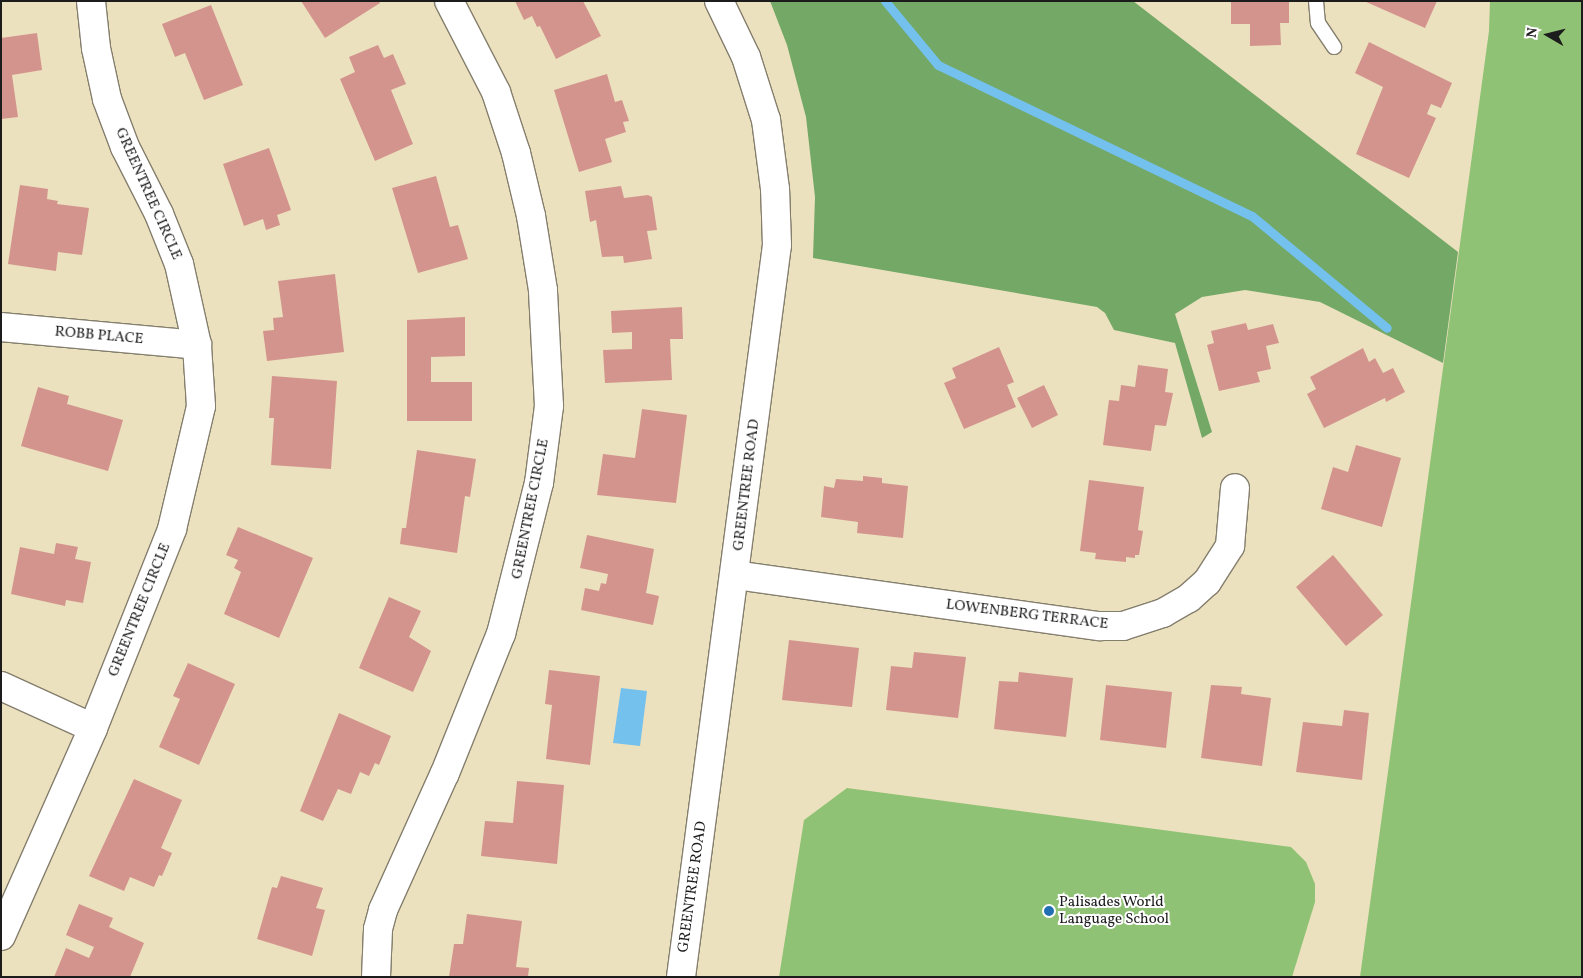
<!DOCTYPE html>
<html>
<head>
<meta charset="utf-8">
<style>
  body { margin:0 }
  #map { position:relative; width:1583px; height:978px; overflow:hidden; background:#ece1be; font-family:Vollkorn,serif }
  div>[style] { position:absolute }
  .green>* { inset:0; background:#8fc274 }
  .forest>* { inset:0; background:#73a866 }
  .water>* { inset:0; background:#74c1ee }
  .stream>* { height:9px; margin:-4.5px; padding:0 4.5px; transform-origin:4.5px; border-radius:4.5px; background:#74c1ee }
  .building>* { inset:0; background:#d3948d }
  .roads { filter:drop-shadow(1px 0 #847e6d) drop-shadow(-1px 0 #847e6d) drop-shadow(0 1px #847e6d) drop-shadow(0 -1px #847e6d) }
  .service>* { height:14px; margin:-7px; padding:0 7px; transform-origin:7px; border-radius:7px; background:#fff }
  .minor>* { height:28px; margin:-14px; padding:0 14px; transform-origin:14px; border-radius:14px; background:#fff }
  .tertiary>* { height:28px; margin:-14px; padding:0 14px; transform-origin:14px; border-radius:14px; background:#fff }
  .dots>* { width:14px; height:14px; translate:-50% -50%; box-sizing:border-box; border:2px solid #fff; border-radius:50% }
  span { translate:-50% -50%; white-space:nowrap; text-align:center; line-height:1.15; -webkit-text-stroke:4px #fff; paint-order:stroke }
  .street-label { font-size:15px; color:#1c1c1c }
  .poi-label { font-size:15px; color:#1c1c1c }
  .left { translate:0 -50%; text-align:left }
  .frame { position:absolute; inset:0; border:2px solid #1c1c1c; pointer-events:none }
  .north { position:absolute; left:1523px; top:10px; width:50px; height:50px; -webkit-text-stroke:4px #fff; paint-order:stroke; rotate:278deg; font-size:14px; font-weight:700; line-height:20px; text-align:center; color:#1c1c1c }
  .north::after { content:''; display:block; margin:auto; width:18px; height:22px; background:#1c1c1c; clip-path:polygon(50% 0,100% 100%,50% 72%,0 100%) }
</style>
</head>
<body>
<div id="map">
  <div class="green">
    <i style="clip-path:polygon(1490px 1px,1582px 1px,1582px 977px,1360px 977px,1489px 31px)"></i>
    <i style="clip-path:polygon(847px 788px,1291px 847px,1306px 862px,1315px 884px,1315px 902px,1292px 977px,779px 977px,804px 820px)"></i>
  </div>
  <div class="forest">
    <i style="clip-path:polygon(770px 1px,1133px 1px,1458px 252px,1443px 363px,1320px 302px,1245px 290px,1202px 297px,1175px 314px,1212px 432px,1202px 438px,1175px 343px,1114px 330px,1105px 313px,1097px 307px,813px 258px,815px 197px,806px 117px,787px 45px)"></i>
  </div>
  <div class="water">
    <i style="clip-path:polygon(621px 688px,647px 691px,640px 746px,613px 743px)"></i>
  </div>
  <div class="stream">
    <i style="left:885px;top:1px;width:83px;rotate:50.4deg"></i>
    <i style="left:938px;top:65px;width:348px;rotate:25.7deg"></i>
    <i style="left:1252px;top:216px;width:175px;rotate:39.7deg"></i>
  </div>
  <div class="building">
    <i style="clip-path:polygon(301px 1px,379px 1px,380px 3px,325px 38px)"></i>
    <i style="clip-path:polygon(515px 1px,583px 1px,601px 36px,556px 59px,540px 26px,537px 27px,532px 16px,524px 20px)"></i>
    <i style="clip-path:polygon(1231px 1px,1289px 1px,1289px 23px,1280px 23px,1281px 45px,1250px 46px,1250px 24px,1231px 24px)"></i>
    <i style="clip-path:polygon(1364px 1px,1437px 1px,1425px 28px)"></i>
    <i style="clip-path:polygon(211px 5px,243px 85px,204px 100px,185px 53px,175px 57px,162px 24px)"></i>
    <i style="clip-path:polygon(37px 33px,42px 70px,12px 75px,18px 117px,1px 119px,1px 38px)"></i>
    <i style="clip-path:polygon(1369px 42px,1452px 83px,1441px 108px,1431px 104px,1427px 114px,1436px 118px,1409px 178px,1356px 154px,1383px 87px,1355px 73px)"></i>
    <i style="clip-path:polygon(378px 45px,384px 58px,393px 54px,406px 84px,391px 90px,413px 144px,375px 161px,340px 79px,355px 72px,349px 57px)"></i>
    <i style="clip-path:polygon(607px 74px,615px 102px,622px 100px,629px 121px,623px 122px,626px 132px,605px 139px,612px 162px,579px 172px,554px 90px)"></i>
    <i style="clip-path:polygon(269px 148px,291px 210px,277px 215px,280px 225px,266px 230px,263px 219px,244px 226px,223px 164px)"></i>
    <i style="clip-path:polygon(436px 176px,450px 227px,458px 225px,468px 259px,418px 273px,392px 188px)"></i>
    <i style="clip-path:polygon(20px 185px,48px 189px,47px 199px,58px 201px,57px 204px,89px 208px,82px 255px,58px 252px,56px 271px,8px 264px)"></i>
    <i style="clip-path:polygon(621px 186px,624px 198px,648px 195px,652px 197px,657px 230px,647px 231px,652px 259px,624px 263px,623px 256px,602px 257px,596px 220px,590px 222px,585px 191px)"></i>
    <i style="clip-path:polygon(335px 274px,344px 352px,267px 361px,263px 331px,274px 330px,273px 318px,283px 317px,278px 281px)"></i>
    <i style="clip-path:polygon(682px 307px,683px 339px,670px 339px,672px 380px,605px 383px,603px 350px,632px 349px,632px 332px,612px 333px,611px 311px)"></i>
    <i style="clip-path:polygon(465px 317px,465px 356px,431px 357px,431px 382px,472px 382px,472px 421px,407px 421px,407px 320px)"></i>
    <i style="clip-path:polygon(1246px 323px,1248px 330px,1273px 324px,1279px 343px,1266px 346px,1271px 369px,1257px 372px,1260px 382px,1219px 391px,1207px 345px,1214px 343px,1211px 331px)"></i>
    <i style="clip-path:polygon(999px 347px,1014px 382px,1007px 385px,1016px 407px,964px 429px,944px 383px,956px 378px,952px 368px)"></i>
    <i style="clip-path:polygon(1363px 348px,1369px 362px,1375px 358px,1383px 373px,1393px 368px,1405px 392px,1386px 402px,1385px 398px,1324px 428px,1307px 394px,1316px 389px,1310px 377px)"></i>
    <i style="clip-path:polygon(1138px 365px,1168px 369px,1165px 392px,1173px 393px,1166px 426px,1155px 425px,1151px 451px,1103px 445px,1109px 400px,1119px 401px,1121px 385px,1135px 387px)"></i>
    <i style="clip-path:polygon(272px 376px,337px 381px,331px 469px,271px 465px,274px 418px,269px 418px)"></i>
    <i style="clip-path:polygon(1044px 385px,1058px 415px,1032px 428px,1017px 398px)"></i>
    <i style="clip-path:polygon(38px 387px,69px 396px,67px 404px,123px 420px,108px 471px,21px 446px)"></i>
    <i style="clip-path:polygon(642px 409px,687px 415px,676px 503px,597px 495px,603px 454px,635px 458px)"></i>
    <i style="clip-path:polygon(1356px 445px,1401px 458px,1382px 527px,1321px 509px,1333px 467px,1348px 472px)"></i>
    <i style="clip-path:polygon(417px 450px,476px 459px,470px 497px,465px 496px,457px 553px,400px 544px,402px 528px,406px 528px)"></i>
    <i style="clip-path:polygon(863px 476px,882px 478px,882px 483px,908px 486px,903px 538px,857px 533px,858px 522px,821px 517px,824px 486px,834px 488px,836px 479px,863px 481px)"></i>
    <i style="clip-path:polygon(1089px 480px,1144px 487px,1138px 530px,1143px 531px,1139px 555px,1135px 555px,1135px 558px,1126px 557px,1126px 562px,1095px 559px,1096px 553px,1080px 551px)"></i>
    <i style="clip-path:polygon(238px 527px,313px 558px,279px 638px,224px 614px,241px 572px,234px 568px,238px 560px,226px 555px)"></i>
    <i style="clip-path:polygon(587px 535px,654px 549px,646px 593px,659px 596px,653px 625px,581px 610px,585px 588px,599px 591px,601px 583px,606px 584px,608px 574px,580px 568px)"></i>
    <i style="clip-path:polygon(56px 543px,78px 547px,75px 559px,91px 562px,83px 603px,66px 600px,65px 606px,11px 594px,20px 547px,54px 554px)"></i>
    <i style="clip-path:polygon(1333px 555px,1383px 615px,1346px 646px,1296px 587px)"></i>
    <i style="clip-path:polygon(389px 597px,421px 611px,409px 637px,431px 651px,413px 692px,359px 668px)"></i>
    <i style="clip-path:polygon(789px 640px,859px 648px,852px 707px,782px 700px)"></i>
    <i style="clip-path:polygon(914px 652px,966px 657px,958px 718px,886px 710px,891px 666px,912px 668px)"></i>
    <i style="clip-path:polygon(188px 663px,235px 684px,199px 765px,159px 747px,180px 699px,173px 696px)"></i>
    <i style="clip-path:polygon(549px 670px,600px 676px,590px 765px,546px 759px,552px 705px,545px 704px)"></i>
    <i style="clip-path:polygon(1019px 672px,1073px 678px,1066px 737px,994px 729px,999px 681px,1018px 682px)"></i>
    <i style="clip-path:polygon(1106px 685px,1172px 692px,1166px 748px,1100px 740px)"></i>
    <i style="clip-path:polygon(1211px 685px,1242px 687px,1241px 694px,1271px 698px,1262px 766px,1201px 758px)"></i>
    <i style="clip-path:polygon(1344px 710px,1369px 713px,1362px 780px,1296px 772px,1303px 722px,1342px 726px)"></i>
    <i style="clip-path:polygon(339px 713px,391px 736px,379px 765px,375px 763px,369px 776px,360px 772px,351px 794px,338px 789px,323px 821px,300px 811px)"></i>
    <i style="clip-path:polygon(134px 779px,182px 800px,161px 848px,172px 853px,162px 876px,159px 875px,154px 887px,130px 877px,124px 891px,89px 876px)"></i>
    <i style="clip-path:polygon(517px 781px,564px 785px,557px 864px,481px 856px,485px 821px,513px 823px)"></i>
    <i style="clip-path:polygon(281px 876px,323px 888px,316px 908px,325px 910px,312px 956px,257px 939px,272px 887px,277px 888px)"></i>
    <i style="clip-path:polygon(79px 904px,113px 918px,109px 927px,144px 943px,130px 977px,54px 977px,66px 948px,89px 958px,94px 947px,66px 935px)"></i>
    <i style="clip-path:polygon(467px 914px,522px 921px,516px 967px,529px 968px,528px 977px,449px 977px,454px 944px,463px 944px)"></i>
  </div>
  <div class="roads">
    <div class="service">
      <i style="left:1316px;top:1px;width:22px;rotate:85deg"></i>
      <i style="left:1318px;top:23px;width:29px;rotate:56deg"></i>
    </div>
    <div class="minor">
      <i style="left:1px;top:327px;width:197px;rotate:5.2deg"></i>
      <i style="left:735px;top:575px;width:369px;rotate:8deg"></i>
      <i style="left:1100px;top:626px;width:23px"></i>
      <i style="left:1123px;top:626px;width:42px;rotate:-18deg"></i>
      <i style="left:1163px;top:613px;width:30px;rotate:-30deg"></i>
      <i style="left:1189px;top:598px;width:24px;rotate:-42deg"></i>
      <i style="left:1207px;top:582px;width:43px;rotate:-57.4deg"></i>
      <i style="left:1230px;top:546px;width:58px;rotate:-85.1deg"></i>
      <i style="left:1px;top:686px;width:101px;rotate:24.5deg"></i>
      <i style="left:1px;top:936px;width:227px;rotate:-66.1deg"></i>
      <i style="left:93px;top:728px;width:214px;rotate:-68.3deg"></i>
      <i style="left:172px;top:529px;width:126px;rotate:-76.7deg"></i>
      <i style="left:201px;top:406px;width:61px;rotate:-93.8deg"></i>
      <i style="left:197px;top:345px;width:83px;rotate:-102.5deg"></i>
      <i style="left:179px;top:264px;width:54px;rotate:-111.8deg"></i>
      <i style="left:159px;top:214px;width:75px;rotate:-116.9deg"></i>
      <i style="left:125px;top:147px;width:51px;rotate:-110.6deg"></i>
      <i style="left:107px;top:99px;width:52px;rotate:-102.2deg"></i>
      <i style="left:96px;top:48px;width:47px;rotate:-96.1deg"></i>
      <i style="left:376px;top:977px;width:48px;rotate:-87.6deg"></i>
      <i style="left:378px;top:929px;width:20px;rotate:-75deg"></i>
      <i style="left:383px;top:910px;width:150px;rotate:-65.7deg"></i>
      <i style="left:445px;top:773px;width:150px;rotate:-68.1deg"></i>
      <i style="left:501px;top:634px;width:156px;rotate:-75.9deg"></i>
      <i style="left:539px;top:483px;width:78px;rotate:-82.6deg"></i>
      <i style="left:549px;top:406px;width:116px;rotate:-93deg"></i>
      <i style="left:543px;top:290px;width:75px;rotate:-99.2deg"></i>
      <i style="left:531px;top:216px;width:65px;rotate:-103.4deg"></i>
      <i style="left:516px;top:153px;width:64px;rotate:-108.2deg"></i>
      <i style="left:496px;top:92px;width:102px;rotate:-117.3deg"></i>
    </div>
    <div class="tertiary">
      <i style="left:681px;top:977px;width:738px;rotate:-82.53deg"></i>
      <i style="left:777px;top:245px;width:56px;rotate:-92deg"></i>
      <i style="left:775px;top:189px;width:70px;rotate:-97.4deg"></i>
      <i style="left:766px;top:120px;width:66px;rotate:-107.6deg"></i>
      <i style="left:746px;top:57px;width:62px;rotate:-115.7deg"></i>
    </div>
  </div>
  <div class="dots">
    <i style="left:1049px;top:911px;background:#1f6fb2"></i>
  </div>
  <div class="street-label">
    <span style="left:148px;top:194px;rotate:66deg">GREENTREE CIRCLE</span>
    <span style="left:99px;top:336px;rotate:5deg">ROBB PLACE</span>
    <span style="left:747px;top:485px;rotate:-83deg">GREENTREE ROAD</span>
    <span style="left:531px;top:509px;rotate:-79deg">GREENTREE CIRCLE</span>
    <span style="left:140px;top:610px;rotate:-68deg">GREENTREE CIRCLE</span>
    <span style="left:1027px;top:615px;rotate:7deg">LOWENBERG TERRACE</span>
    <span style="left:693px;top:887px;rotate:-82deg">GREENTREE ROAD</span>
  </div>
  <div class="poi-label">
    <span class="left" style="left:1059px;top:911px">Palisades World<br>Language School</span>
  </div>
  <div class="frame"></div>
  <div class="north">N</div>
</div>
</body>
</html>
